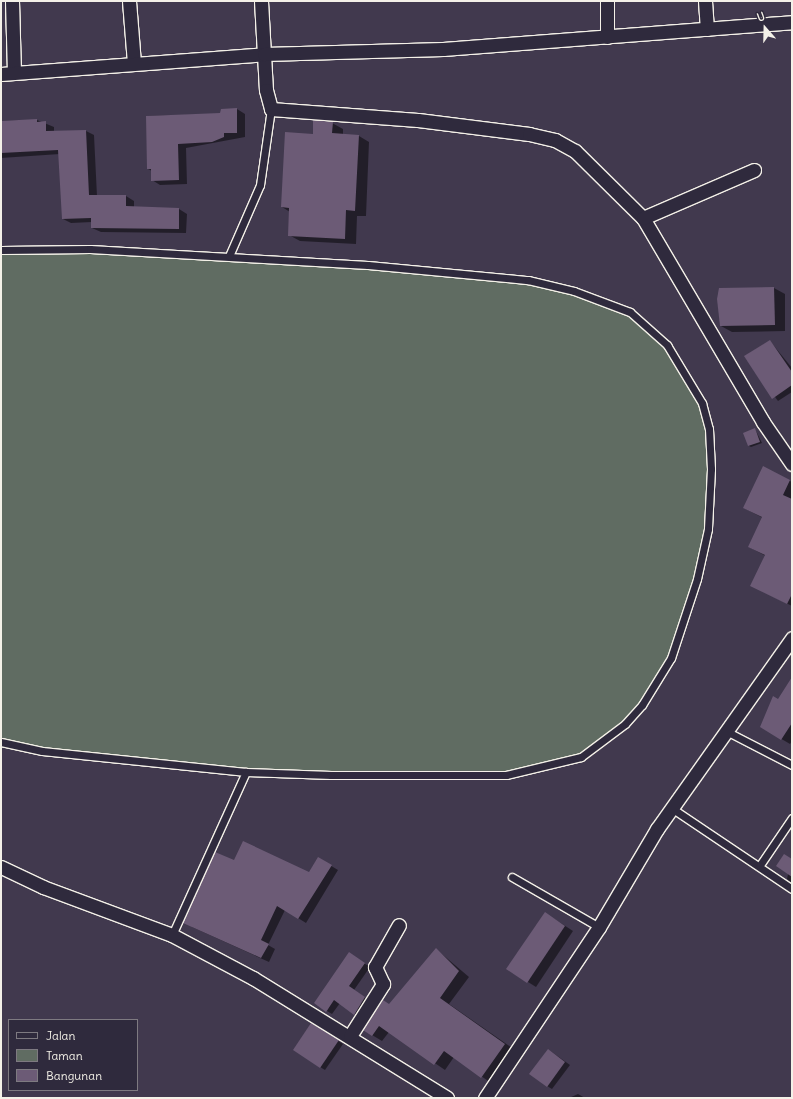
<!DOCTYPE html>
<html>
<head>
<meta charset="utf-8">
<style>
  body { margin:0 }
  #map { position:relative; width:793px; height:1099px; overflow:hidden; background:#41394e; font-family:Delius,sans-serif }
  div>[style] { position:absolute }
  .green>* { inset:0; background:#606c62 }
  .shadow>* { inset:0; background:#0007 }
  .building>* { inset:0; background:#6c5b76 }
  .roads { filter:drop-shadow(1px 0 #f4f1e8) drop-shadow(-1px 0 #f4f1e8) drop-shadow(0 1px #f4f1e8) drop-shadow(0 -1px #f4f1e8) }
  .service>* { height:7px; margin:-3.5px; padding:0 3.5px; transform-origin:3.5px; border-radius:3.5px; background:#2f2a3d }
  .minor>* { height:13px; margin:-6.5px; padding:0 6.5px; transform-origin:6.5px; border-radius:6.5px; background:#2f2a3d }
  span { translate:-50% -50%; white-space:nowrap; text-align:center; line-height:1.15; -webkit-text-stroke:4px #2f2a3d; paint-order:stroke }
  .frame { position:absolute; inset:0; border:2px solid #f4f1e8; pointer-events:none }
  .legend { position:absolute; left:8px; top:1019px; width:130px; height:72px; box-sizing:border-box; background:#2f2a3d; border:1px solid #7e7a81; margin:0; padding:5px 7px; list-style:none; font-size:12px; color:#f4f1e8 }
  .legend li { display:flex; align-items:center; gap:8px; height:20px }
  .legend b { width:20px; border:1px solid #7e7a81 }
  .north { position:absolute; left:745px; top:8px; width:40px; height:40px; -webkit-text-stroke:3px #2f2a3d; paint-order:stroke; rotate:340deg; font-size:11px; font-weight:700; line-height:16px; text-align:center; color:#f4f1e8 }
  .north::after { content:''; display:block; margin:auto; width:14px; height:18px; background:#f4f1e8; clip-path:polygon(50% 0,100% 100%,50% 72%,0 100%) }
</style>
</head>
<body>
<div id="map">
  <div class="green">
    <i style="clip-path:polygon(90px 251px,368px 267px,528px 282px,554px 287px,629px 315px,665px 346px,696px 394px,707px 429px,709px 469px,705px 529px,695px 578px,669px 657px,640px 704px,624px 722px,580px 755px,506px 773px,471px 775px,246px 770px,43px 749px,1px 740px,1px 252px)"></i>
  </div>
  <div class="shadow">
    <i style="clip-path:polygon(237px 109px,245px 114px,245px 137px,186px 148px,187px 184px,160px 185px,152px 180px,152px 171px,148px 169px,147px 116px,221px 114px)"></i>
    <i style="clip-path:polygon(37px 120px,54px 127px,54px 132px,86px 131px,94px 135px,97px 196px,126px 196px,134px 201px,134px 208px,179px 209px,187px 214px,186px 233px,101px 232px,92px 228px,92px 222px,71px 223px,63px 219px,60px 154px,1px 158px,1px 121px)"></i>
    <i style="clip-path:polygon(332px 123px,343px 129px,343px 135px,359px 136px,369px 142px,366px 216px,357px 216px,356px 244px,300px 241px,289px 235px,290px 212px,282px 207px,313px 135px)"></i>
    <i style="clip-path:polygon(774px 288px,785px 294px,785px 331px,732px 332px,721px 326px)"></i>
    <i style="clip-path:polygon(770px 341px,792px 368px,792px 392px,778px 401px,745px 356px)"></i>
    <i style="clip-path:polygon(755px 429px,762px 443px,751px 447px,749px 446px)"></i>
    <i style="clip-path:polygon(764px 468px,792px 482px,792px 606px,752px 586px,766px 556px,749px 547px,763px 518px,744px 508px)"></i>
    <i style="clip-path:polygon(792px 689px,792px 741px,790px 744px,761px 727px,779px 700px)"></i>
    <i style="clip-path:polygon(792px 856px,792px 883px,787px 879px)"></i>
    <i style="clip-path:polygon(318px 858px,338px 870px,306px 923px,285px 910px,268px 945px,275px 949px,269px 962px,192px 927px,234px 862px,309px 873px)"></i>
    <i style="clip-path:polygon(553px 918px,573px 931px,536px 987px,528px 982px)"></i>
    <i style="clip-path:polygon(436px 949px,469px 977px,449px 1004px,515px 1050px,491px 1083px,454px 1057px,445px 1070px,389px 1032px,382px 1041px,372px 1035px,390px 1005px)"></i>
    <i style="clip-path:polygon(354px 957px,370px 967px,354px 990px,370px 1001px,360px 1017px,340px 1003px,332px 1014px,327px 1011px)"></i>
    <i style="clip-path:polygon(312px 1025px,343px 1044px,325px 1070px,320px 1067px)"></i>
    <i style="clip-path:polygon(549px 1050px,570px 1065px,552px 1089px,547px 1086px)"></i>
    <i style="clip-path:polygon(578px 1094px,585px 1098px,569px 1098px)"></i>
  </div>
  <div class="building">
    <i style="clip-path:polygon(237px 108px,237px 133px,224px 133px,224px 137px,212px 142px,178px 144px,179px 180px,151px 181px,151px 169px,147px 169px,146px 116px,220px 113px,221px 109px)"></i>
    <i style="clip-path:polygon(37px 119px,37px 122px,46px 121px,46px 131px,86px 130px,89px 195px,126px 195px,126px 206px,179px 208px,179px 229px,91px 228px,91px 218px,62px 219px,58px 150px,1px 153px,1px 121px)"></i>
    <i style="clip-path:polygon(313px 120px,333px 122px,332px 133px,359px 135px,355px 211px,346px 210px,345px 239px,288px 236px,289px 208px,281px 207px,285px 132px,313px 134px)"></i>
    <i style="clip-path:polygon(774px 287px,775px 325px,720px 326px,717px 299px,719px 288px)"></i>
    <i style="clip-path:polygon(770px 340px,792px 372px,792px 385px,772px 399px,744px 356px)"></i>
    <i style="clip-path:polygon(755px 428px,760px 442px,748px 446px,743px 433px)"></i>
    <i style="clip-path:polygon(763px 466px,790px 480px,783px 495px,792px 499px,792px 594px,787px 604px,750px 586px,765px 555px,748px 547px,762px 517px,743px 508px)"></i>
    <i style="clip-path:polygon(792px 677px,792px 723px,781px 740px,760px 727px,773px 696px,778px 699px)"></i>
    <i style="clip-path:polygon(243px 841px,309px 872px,318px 857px,332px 865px,298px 919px,277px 906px,261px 940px,269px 944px,261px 958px,183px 923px,215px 852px,234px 860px)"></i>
    <i style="clip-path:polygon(784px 854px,792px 859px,792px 877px,776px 866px)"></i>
    <i style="clip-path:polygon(545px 912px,565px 926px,527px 983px,506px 969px)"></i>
    <i style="clip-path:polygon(436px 948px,459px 971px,440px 998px,505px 1044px,481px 1078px,444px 1051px,434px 1065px,379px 1026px,372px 1036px,363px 1030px,383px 1000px,389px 1004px)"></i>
    <i style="clip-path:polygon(349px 952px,365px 963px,349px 986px,365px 997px,354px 1015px,334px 1000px,326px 1012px,314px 1003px)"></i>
    <i style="clip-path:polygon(311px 1023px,339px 1040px,320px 1068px,293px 1050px)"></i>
    <i style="clip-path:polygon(548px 1049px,565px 1062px,547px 1087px,529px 1074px)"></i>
  </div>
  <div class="roads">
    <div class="service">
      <i style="left:1px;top:250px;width:89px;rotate:-0.6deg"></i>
      <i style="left:90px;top:249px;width:278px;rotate:3.3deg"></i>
      <i style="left:368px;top:265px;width:161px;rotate:5.4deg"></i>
      <i style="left:528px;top:280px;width:47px;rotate:13.4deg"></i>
      <i style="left:574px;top:291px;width:60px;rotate:20.6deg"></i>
      <i style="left:630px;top:312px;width:50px;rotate:41.7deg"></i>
      <i style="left:667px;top:345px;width:68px;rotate:58.9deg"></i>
      <i style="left:702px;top:403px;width:27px;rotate:75deg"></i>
      <i style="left:709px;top:429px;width:40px;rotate:87.1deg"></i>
      <i style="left:711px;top:469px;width:60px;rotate:92.9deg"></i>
      <i style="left:708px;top:529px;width:51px;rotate:102.4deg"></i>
      <i style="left:697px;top:579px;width:83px;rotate:108.2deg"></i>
      <i style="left:671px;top:658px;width:55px;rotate:121.7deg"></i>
      <i style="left:642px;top:705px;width:25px;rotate:132deg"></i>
      <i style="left:625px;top:724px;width:55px;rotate:143.1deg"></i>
      <i style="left:581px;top:757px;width:77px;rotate:166.5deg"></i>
      <i style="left:506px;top:775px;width:175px;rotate:180deg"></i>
      <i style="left:331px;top:775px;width:85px;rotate:-178deg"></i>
      <i style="left:246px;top:772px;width:205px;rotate:-174.1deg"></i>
      <i style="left:42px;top:751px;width:42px;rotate:-167.6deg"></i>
      <i style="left:229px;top:256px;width:77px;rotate:-66.4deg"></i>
      <i style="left:260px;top:185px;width:77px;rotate:-81.8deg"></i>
      <i style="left:726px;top:731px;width:74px;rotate:27.3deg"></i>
      <i style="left:673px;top:809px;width:143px;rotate:33.9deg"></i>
      <i style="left:760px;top:865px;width:57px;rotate:-55.8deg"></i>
      <i style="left:512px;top:877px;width:100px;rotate:29.9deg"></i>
      <i style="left:172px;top:935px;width:179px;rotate:-65.6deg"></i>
    </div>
    <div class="minor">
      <i style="left:12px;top:1px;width:71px;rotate:88.4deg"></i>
      <i style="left:129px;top:1px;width:62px;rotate:85.4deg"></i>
      <i style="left:261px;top:1px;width:89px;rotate:86.8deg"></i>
      <i style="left:266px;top:90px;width:20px;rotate:75deg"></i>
      <i style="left:271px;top:109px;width:147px;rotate:4.3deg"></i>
      <i style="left:418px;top:120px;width:112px;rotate:7.2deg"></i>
      <i style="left:529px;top:134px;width:27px;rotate:13deg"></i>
      <i style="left:555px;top:140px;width:23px;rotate:29deg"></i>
      <i style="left:575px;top:151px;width:95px;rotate:44.6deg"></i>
      <i style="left:643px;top:218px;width:237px;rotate:59.5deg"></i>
      <i style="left:763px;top:422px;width:51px;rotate:55.4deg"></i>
      <i style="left:705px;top:1px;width:28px;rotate:86deg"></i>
      <i style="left:607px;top:37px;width:36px;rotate:-90deg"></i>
      <i style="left:1px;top:74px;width:264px;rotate:-4.3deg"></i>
      <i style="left:264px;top:54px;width:179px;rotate:-1.6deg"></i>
      <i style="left:443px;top:49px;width:350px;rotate:-4.4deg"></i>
      <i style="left:643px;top:218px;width:121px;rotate:-23.4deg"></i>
      <i style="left:1px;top:867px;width:47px;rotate:25.5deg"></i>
      <i style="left:43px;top:887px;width:138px;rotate:20.4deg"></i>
      <i style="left:172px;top:935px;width:92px;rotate:28deg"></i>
      <i style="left:253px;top:978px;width:228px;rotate:31.7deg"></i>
      <i style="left:350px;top:1036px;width:62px;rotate:-57.6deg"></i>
      <i style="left:383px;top:984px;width:19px;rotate:-115deg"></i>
      <i style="left:375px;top:967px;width:48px;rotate:-60.3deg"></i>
      <i style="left:485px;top:1098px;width:206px;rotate:-56.3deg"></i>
      <i style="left:599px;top:927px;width:114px;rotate:-59.4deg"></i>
      <i style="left:657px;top:829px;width:234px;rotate:-54.7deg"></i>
    </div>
  </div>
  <div class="frame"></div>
  <ul class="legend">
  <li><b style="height:5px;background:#2f2a3d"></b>Jalan</li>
  <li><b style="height:11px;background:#606c62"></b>Taman</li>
  <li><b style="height:11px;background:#6c5b76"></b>Bangunan</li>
  </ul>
  <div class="north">U</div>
</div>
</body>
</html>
